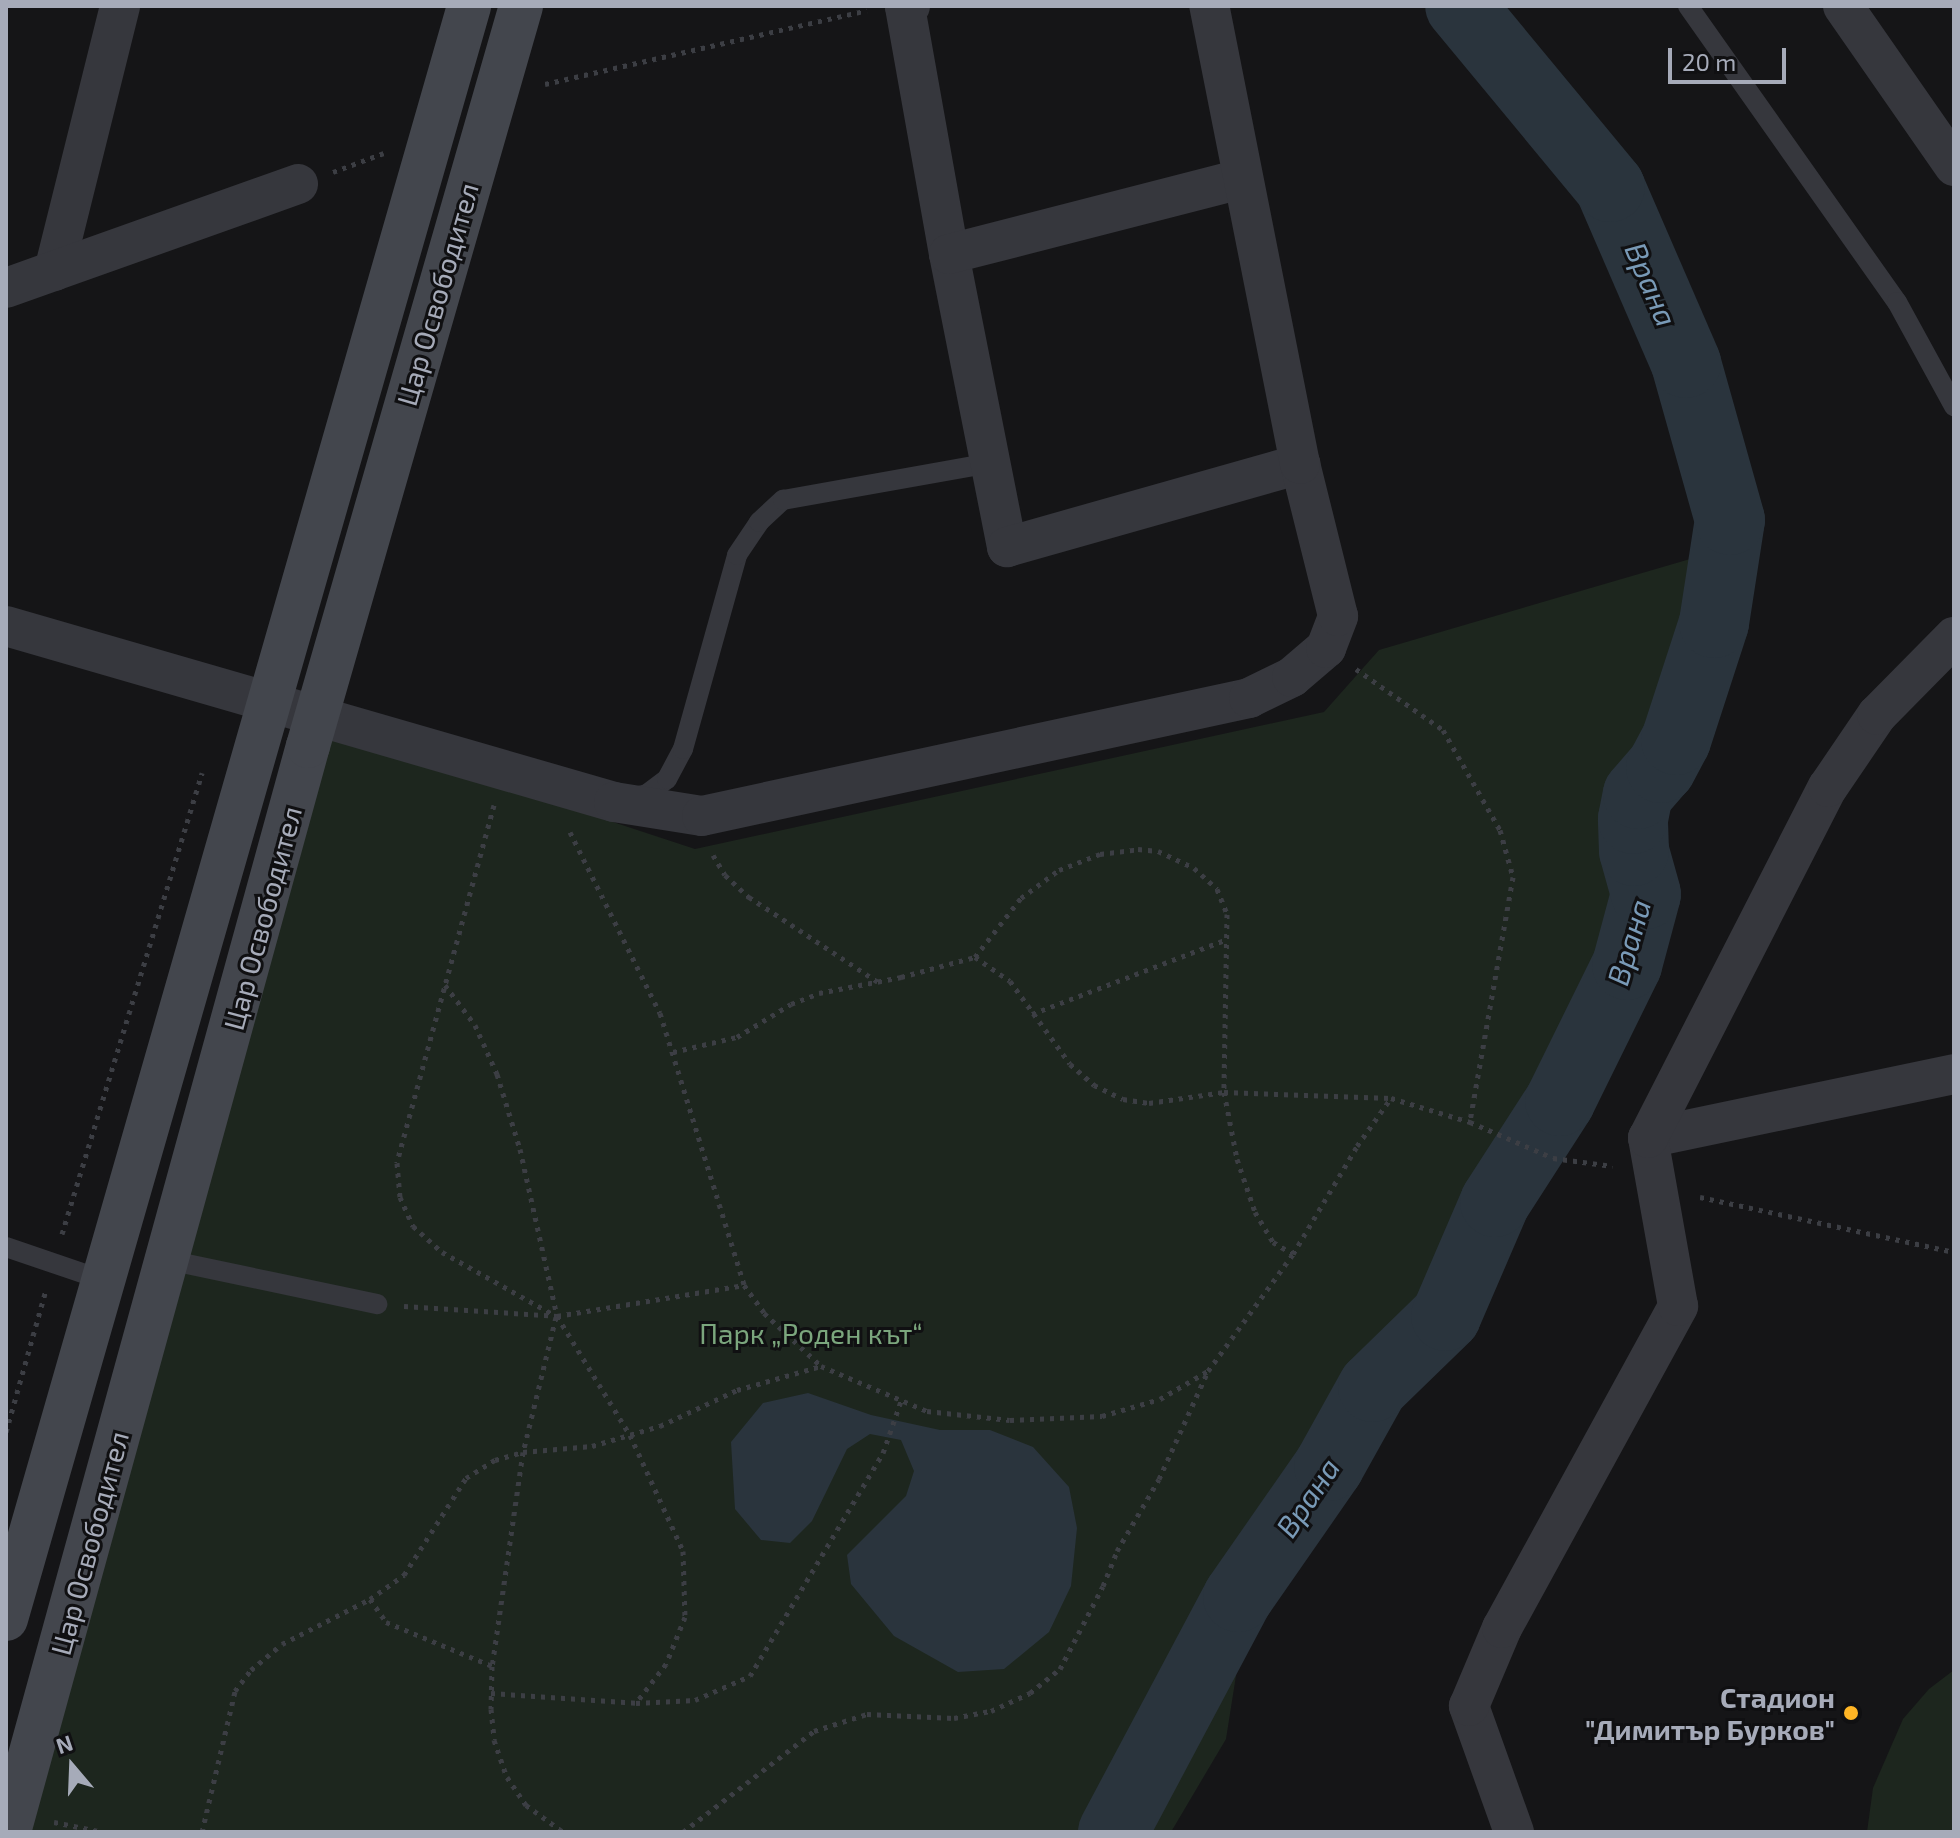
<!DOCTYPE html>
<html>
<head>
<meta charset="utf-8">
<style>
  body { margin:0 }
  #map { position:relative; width:1960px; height:1838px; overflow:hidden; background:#151517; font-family:"Exo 2",sans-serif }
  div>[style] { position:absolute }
  .green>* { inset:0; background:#1d261e }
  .water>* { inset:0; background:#2a343d }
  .river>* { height:70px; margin:-35px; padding:0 35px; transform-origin:35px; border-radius:35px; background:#2a343d }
  .path>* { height:5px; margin-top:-2.5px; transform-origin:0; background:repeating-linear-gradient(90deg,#3c3e44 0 4px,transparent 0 10px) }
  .lane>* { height:20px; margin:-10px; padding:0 10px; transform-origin:10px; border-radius:10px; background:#36373d }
  .street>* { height:40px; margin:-20px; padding:0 20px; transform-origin:20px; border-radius:20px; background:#36373d }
  .secondary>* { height:44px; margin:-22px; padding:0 22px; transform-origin:22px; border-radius:22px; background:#43464d }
  .dots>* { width:22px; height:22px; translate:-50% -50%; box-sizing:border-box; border:4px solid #101012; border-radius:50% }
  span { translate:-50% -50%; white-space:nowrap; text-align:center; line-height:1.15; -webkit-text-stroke:6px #101012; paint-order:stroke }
  .street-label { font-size:28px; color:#a6abb9 }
  .park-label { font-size:28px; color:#7ba67d }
  .poi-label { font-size:28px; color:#a6abb9; font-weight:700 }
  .right { translate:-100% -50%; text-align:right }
  .water-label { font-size:30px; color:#799ab7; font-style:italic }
  .frame { position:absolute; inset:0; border:8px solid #a6abb9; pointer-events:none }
  .north { position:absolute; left:32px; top:1726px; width:80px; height:80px; -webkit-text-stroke:6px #101012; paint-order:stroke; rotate:341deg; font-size:22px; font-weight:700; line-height:32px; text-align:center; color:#a6abb9 }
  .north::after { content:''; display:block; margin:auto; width:28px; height:36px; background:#a6abb9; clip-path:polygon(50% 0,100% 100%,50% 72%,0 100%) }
  .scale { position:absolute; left:1668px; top:48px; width:118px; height:36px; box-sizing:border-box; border:4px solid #a6abb9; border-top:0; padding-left:10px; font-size:24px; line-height:28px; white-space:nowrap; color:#a6abb9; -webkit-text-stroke:6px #101012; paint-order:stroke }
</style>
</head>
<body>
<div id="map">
  <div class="green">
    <i style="clip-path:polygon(1721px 550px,1707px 624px,1606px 987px,1545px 1134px,1429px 1312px,1352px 1403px,1304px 1450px,1278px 1511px,1241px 1644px,1226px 1739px,1171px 1832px,28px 1832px,330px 729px,695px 849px,1324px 712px,1379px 650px)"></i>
    <i style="clip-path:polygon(1954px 1670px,1954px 1832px,1867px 1832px,1873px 1788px,1903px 1719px,1929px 1689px)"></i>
  </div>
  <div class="water">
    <i style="clip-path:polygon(808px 1393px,871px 1415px,940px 1430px,990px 1430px,1033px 1447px,1069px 1487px,1077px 1528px,1071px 1586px,1049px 1632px,1004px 1669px,958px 1672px,894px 1636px,851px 1584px,847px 1555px,906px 1496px,914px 1471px,901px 1440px,870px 1434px,847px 1449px,812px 1521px,790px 1543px,761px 1540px,735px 1509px,731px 1442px,763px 1403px)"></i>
  </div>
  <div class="river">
    <i style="left:1113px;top:1832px;width:266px;rotate:-62deg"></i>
    <i style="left:1238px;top:1597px;width:160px;rotate:-55.2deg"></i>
    <i style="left:1329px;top:1466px;width:90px;rotate:-60.9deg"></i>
    <i style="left:1373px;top:1387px;width:102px;rotate:-44.2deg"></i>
    <i style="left:1446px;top:1316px;width:124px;rotate:-66.7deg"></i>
    <i style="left:1495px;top:1202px;width:120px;rotate:-57.2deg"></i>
    <i style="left:1560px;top:1101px;width:152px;rotate:-63.8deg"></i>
    <i style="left:1627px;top:965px;width:73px;rotate:-75deg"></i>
    <i style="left:1646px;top:894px;width:45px;rotate:-105.6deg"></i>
    <i style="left:1634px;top:851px;width:32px;rotate:-92deg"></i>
    <i style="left:1633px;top:819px;width:25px;rotate:-79deg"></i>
    <i style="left:1638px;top:794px;width:35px;rotate:-49deg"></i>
    <i style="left:1661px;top:768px;width:32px;rotate:-62deg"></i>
    <i style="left:1676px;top:740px;width:123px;rotate:-72deg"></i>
    <i style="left:1714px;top:623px;width:104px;rotate:-81.2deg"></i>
    <i style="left:1730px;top:520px;width:163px;rotate:-105.7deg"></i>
    <i style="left:1686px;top:363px;width:192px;rotate:-113.4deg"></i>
    <i style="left:1610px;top:187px;width:235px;rotate:-129.6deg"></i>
  </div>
  <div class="path">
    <i style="left:545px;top:84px;width:330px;rotate:-12.9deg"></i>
    <i style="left:333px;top:172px;width:54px;rotate:-20.4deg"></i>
    <i style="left:1356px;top:669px;width:106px;rotate:35deg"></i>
    <i style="left:1443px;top:730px;width:115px;rotate:60.3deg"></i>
    <i style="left:1500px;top:830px;width:49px;rotate:74.5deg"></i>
    <i style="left:1513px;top:877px;width:249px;rotate:100deg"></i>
    <i style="left:494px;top:805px;width:371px;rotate:105.2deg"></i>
    <i style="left:397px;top:1163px;width:34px;rotate:85deg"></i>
    <i style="left:400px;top:1197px;width:32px;rotate:66deg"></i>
    <i style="left:413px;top:1226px;width:39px;rotate:42deg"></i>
    <i style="left:442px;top:1252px;width:131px;rotate:29.3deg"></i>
    <i style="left:570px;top:832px;width:202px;rotate:63.6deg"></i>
    <i style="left:660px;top:1013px;width:285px;rotate:72.8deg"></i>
    <i style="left:744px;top:1285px;width:34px;rotate:54deg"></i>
    <i style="left:764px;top:1313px;width:78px;rotate:42.9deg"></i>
    <i style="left:821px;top:1366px;width:115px;rotate:23deg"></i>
    <i style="left:927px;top:1411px;width:83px;rotate:6.2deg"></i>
    <i style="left:1010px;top:1420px;width:92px;rotate:-2.5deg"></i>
    <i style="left:1102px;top:1416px;width:60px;rotate:-16.3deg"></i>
    <i style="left:1160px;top:1399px;width:56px;rotate:-30.3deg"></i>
    <i style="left:713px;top:855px;width:23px;rotate:59deg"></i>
    <i style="left:725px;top:875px;width:33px;rotate:43deg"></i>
    <i style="left:749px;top:897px;width:154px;rotate:33.4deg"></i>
    <i style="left:975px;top:957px;width:42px;rotate:34.4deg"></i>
    <i style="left:1010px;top:981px;width:102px;rotate:54.1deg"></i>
    <i style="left:1070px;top:1064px;width:32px;rotate:41deg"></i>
    <i style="left:1094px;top:1085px;width:32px;rotate:26deg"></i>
    <i style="left:1123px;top:1099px;width:26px;rotate:9deg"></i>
    <i style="left:1149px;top:1103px;width:76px;rotate:-8.3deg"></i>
    <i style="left:1224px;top:1092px;width:167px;rotate:2.1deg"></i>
    <i style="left:1391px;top:1098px;width:83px;rotate:16.9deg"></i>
    <i style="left:1470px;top:1122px;width:90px;rotate:23.4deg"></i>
    <i style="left:1553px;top:1158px;width:60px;rotate:7.7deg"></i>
    <i style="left:445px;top:985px;width:50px;rotate:53.1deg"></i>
    <i style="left:475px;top:1025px;width:54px;rotate:65.8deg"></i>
    <i style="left:497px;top:1074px;width:78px;rotate:73deg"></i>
    <i style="left:520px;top:1149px;width:171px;rotate:77.5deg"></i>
    <i style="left:557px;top:1316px;width:140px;rotate:58.5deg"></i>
    <i style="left:630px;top:1435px;width:128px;rotate:65.4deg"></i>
    <i style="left:683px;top:1551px;width:66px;rotate:88.3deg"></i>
    <i style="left:685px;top:1617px;width:51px;rotate:112deg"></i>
    <i style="left:666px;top:1664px;width:49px;rotate:127.6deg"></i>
    <i style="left:1032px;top:1014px;width:209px;rotate:-21deg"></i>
    <i style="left:673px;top:1052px;width:66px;rotate:-13.2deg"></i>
    <i style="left:737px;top:1037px;width:63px;rotate:-31.4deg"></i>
    <i style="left:791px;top:1004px;width:30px;rotate:-21deg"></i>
    <i style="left:819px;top:993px;width:84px;rotate:-11deg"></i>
    <i style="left:901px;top:977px;width:77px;rotate:-15.1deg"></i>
    <i style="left:975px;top:957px;width:75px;rotate:-52.1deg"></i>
    <i style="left:1021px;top:898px;width:47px;rotate:-36.4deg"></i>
    <i style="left:1059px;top:870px;width:44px;rotate:-21.3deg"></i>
    <i style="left:1100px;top:854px;width:38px;rotate:-7deg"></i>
    <i style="left:1138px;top:849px;width:20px;rotate:6deg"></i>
    <i style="left:1158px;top:851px;width:40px;rotate:25deg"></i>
    <i style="left:1194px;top:868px;width:31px;rotate:42deg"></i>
    <i style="left:1217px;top:889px;width:27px;rotate:68deg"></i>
    <i style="left:1227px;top:914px;width:178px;rotate:91deg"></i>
    <i style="left:1224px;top:1092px;width:68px;rotate:79deg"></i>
    <i style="left:1237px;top:1159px;width:56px;rotate:71.2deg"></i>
    <i style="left:1255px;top:1212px;width:35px;rotate:59deg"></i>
    <i style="left:1273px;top:1242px;width:23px;rotate:31deg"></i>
    <i style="left:1700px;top:1197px;width:260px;rotate:12.2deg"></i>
    <i style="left:62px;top:1234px;width:482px;rotate:-73.1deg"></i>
    <i style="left:404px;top:1306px;width:153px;rotate:3.7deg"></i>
    <i style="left:557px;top:1316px;width:190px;rotate:-9.4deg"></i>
    <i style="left:556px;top:1317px;width:139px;rotate:103.7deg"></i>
    <i style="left:523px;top:1452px;width:216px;rotate:98.2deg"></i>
    <i style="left:492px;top:1666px;width:43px;rotate:91.3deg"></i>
    <i style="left:491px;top:1709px;width:31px;rotate:84deg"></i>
    <i style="left:494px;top:1740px;width:39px;rotate:71deg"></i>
    <i style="left:507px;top:1777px;width:34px;rotate:56deg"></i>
    <i style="left:526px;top:1805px;width:46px;rotate:36.1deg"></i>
    <i style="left:6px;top:1432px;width:148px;rotate:-74.3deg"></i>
    <i style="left:370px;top:1599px;width:28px;rotate:55deg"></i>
    <i style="left:386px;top:1622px;width:115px;rotate:22.5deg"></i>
    <i style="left:491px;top:1693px;width:145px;rotate:3.9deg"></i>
    <i style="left:636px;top:1703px;width:59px;rotate:-2.9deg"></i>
    <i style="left:695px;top:1700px;width:60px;rotate:-23.6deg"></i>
    <i style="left:750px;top:1676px;width:260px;rotate:-59.2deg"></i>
    <i style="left:883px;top:1453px;width:55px;rotate:-70.9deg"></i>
    <i style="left:54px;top:1822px;width:50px;rotate:11.5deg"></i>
    <i style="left:202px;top:1832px;width:145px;rotate:-76.8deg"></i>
    <i style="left:235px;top:1691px;width:26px;rotate:-53deg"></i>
    <i style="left:251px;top:1670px;width:40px;rotate:-40deg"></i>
    <i style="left:282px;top:1644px;width:99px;rotate:-27.1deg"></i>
    <i style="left:370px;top:1599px;width:42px;rotate:-35.2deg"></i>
    <i style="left:404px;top:1575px;width:115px;rotate:-57.4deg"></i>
    <i style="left:466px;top:1478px;width:34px;rotate:-32deg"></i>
    <i style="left:495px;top:1460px;width:29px;rotate:-16deg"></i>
    <i style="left:523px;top:1452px;width:69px;rotate:-5deg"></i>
    <i style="left:592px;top:1446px;width:71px;rotate:-16.4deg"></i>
    <i style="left:660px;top:1426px;width:85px;rotate:-25.1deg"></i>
    <i style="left:737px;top:1390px;width:87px;rotate:-15.9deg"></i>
    <i style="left:683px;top:1832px;width:165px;rotate:-37.6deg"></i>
    <i style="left:814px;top:1731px;width:56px;rotate:-17.8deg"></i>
    <i style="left:867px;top:1714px;width:87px;rotate:2.6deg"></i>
    <i style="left:954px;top:1718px;width:38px;rotate:-11deg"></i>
    <i style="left:991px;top:1711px;width:43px;rotate:-24.8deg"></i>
    <i style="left:1030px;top:1693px;width:38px;rotate:-39deg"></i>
    <i style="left:1060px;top:1669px;width:93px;rotate:-62.6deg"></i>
    <i style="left:1103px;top:1586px;width:38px;rotate:-68deg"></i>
    <i style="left:1117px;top:1551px;width:83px;rotate:-59.7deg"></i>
    <i style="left:1159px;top:1479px;width:119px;rotate:-65.6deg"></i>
    <i style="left:1208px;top:1371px;width:145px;rotate:-54deg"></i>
    <i style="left:1293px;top:1254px;width:126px;rotate:-59.3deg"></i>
    <i style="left:1357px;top:1146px;width:59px;rotate:-54.7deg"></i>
  </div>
  <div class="lane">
    <i style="left:1688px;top:6px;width:362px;rotate:54.8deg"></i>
    <i style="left:1897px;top:302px;width:119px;rotate:61.3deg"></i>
    <i style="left:630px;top:798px;width:17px;rotate:-13deg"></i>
    <i style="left:647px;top:794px;width:25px;rotate:-37deg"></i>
    <i style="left:667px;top:779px;width:34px;rotate:-62deg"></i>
    <i style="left:683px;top:749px;width:201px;rotate:-74.4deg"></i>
    <i style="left:737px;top:555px;width:40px;rotate:-56deg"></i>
    <i style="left:759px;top:522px;width:33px;rotate:-43deg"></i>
    <i style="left:783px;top:500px;width:210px;rotate:-10.1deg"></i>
    <i style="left:6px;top:1247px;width:102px;rotate:18.8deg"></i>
    <i style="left:168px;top:1260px;width:214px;rotate:11.9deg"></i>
  </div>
  <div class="street">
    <i style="left:910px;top:6px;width:5px;rotate:169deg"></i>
    <i style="left:905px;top:7px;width:251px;rotate:79.9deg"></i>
    <i style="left:949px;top:254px;width:299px;rotate:78.8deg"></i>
    <i style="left:1007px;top:547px;width:305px;rotate:-15.8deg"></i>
    <i style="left:1843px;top:6px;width:195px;rotate:55.2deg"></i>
    <i style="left:949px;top:254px;width:301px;rotate:-14.4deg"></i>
    <i style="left:54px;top:271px;width:273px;rotate:-76deg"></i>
    <i style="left:6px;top:288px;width:310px;rotate:-19.6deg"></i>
    <i style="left:6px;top:626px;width:633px;rotate:16.14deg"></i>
    <i style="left:614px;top:802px;width:89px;rotate:9deg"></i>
    <i style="left:702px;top:816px;width:560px;rotate:-12.17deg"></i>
    <i style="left:1249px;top:698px;width:48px;rotate:-26deg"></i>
    <i style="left:1292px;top:677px;width:45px;rotate:-40.5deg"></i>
    <i style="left:1326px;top:648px;width:34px;rotate:-69deg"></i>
    <i style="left:1338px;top:616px;width:157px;rotate:-104deg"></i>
    <i style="left:1300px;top:464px;width:467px;rotate:-101.2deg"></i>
    <i style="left:1648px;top:1138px;width:313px;rotate:-11.8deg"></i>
    <i style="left:1514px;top:1832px;width:134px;rotate:-109.7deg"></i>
    <i style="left:1469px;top:1706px;width:85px;rotate:-67.1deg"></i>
    <i style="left:1502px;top:1628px;width:367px;rotate:-61.3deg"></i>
    <i style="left:1678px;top:1306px;width:171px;rotate:-100.1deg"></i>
    <i style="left:1648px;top:1138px;width:394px;rotate:-62.9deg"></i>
    <i style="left:1828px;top:787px;width:87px;rotate:-55.8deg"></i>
    <i style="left:1877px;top:715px;width:110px;rotate:-45.4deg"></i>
  </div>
  <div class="secondary">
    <i style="left:6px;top:1619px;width:1678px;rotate:-73.98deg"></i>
    <i style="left:9px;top:1832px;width:1126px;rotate:-74.61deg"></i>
    <i style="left:308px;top:746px;width:770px;rotate:-73.94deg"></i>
  </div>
  <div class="dots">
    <i style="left:1851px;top:1713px;background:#ffb525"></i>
  </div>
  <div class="street-label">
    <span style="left:437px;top:294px;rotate:-74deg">Цар Освободител</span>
    <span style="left:262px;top:918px;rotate:-75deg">Цар Освободител</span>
    <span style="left:89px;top:1543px;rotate:-75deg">Цар Освободител</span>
  </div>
  <div class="park-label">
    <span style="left:811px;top:1333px">Парк „Роден кът“</span>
  </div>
  <div class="poi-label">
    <span class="right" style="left:1835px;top:1713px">Стадион<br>"Димитър Бурков"</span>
  </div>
  <div class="water-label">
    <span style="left:1652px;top:284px;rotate:67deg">Врана</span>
    <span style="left:1628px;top:942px;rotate:-74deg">Врана</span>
    <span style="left:1307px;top:1497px;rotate:-56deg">Врана</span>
  </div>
  <div class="frame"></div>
  <div class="north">N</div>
  <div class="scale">20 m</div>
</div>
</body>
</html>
